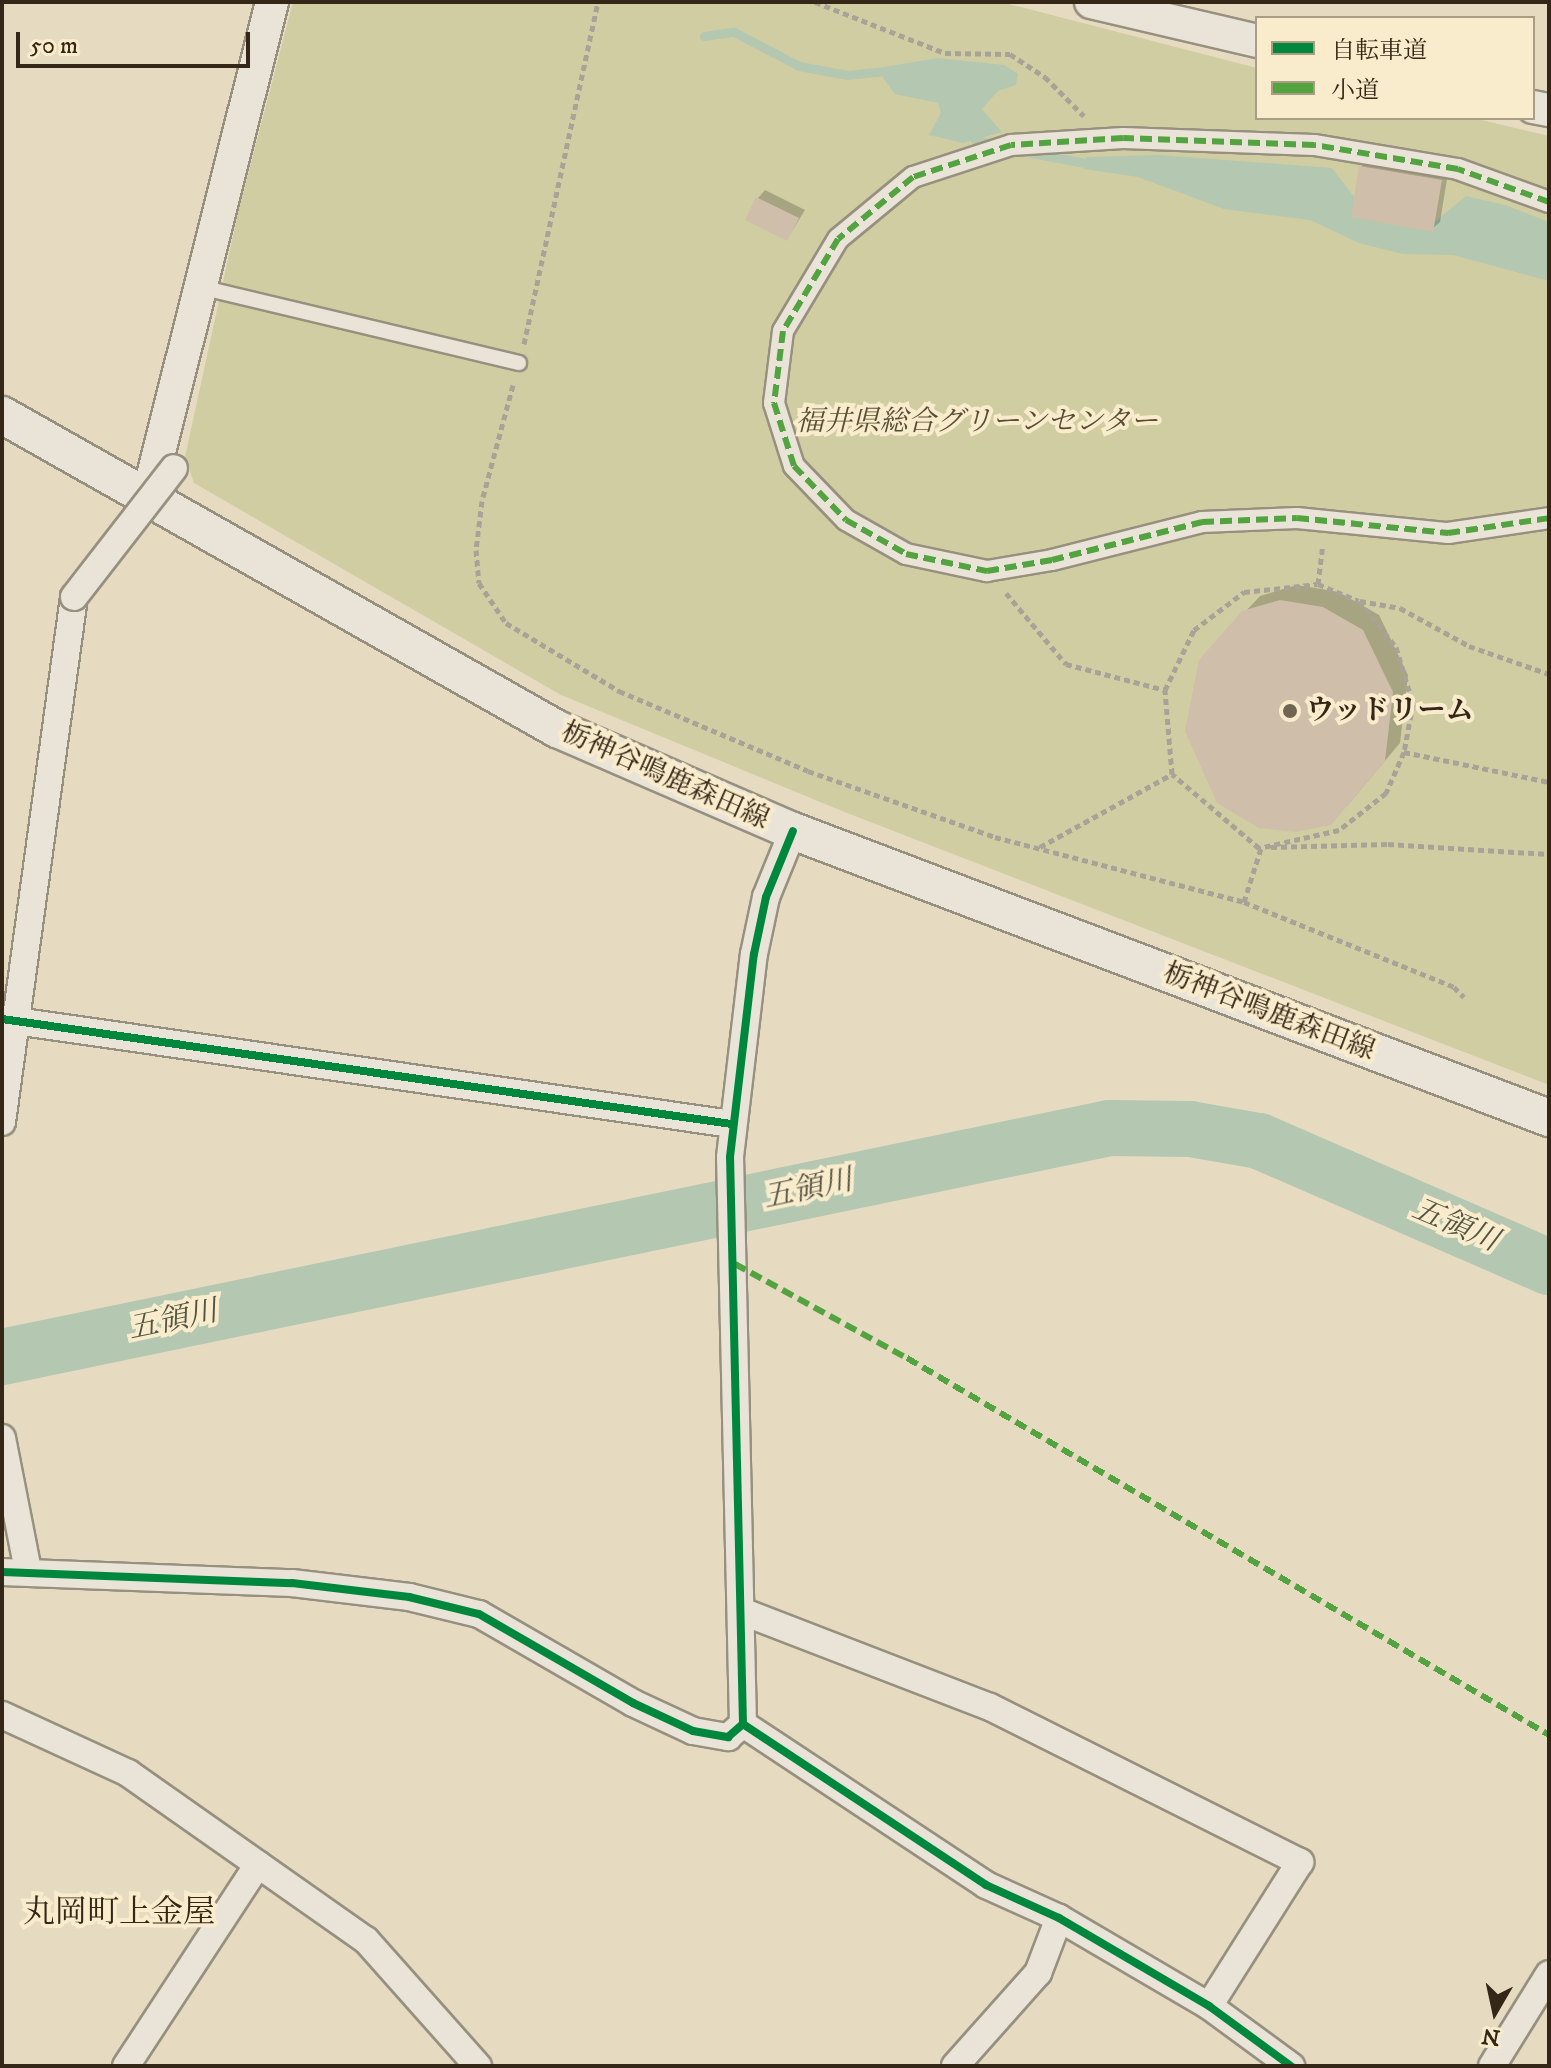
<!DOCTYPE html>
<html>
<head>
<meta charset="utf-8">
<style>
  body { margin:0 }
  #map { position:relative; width:1551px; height:2068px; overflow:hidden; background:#e6dbc0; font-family:"IM FELL DW Pica","Noto Serif JP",serif }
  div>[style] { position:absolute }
  .green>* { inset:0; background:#d1cda2 }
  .water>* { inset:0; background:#b3c7b1 }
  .shadow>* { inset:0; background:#0003 }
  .stream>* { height:9px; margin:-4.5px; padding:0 4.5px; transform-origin:4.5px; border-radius:4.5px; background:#b3c7b1 }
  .river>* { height:56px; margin:-28px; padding:0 28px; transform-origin:28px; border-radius:28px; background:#b3c7b1 }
  .building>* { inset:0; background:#cfbeaa }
  .path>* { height:5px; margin-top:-2.5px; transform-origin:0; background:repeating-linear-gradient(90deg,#a9a397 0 6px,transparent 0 10px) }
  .roads { filter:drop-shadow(2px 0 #97907f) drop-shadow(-2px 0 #97907f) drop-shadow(0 2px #97907f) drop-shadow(0 -2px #97907f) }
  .service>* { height:14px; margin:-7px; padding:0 7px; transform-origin:7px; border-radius:7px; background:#e9e4d7 }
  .pedestrian>* { height:20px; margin:-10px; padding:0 10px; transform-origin:10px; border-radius:10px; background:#e9e4d7 }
  .minor>* { height:26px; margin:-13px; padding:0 13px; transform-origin:13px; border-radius:13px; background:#e9e4d7 }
  .tertiary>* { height:32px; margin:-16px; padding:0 16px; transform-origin:16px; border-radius:16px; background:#e9e4d7 }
  .secondary>* { height:36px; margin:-18px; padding:0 18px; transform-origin:18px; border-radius:18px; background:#e9e4d7 }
  .bridges { filter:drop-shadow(2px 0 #97907f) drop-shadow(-2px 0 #97907f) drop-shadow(0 2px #97907f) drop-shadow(0 -2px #97907f) }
  .minor-bridge>* { height:26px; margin:-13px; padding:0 13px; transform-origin:13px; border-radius:13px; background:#e9e4d7 }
  .quiet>* { height:6px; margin-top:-3px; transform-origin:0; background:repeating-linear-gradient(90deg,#53a340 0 12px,transparent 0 18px) }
  .cycleway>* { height:8px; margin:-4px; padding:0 4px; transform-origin:4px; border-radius:4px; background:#00873e }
  .dots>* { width:22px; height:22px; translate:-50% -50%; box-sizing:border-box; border:4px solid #f9eccc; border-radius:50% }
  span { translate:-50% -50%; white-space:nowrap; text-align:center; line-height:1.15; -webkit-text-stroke:8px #f9eccc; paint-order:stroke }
  .park-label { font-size:28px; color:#574e34; font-style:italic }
  .poi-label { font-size:28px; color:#342717; font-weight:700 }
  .left { translate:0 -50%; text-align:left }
  .street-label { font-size:28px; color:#342717 }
  .water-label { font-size:30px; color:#545443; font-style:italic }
  .quarter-label { font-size:32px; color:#342717 }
  .frame { position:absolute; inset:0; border:4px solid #342717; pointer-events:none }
  .legend { position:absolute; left:1255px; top:16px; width:280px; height:104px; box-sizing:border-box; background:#f9eccc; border:2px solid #aa9d84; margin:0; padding:10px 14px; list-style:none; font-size:24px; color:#342717 }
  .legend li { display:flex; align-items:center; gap:16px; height:40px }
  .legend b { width:40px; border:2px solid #aa9d84 }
  .north { position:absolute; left:1455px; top:1972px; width:80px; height:80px; -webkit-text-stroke:6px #f9eccc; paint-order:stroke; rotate:189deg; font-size:22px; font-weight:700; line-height:32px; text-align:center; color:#342717 }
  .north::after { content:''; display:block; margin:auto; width:28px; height:36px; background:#342717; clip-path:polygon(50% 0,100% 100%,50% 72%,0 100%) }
  .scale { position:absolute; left:16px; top:32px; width:234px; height:36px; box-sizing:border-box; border:4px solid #342717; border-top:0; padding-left:10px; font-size:24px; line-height:28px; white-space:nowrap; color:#342717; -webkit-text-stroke:6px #f9eccc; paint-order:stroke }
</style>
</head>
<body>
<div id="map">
  <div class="green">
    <i style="clip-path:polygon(293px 2px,1001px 2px,1257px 68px,1257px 118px,1473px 118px,1549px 136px,1549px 1085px,842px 811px,561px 695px,194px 483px,185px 457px,238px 213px)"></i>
  </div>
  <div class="water">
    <i style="clip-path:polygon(938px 58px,1004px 65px,1018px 74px,1016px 85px,998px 91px,982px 109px,1002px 132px,963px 143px,929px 135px,941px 113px,938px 103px,895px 94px,883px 78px,884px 67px)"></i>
    <i style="clip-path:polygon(1159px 155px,1332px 168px,1368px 215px,1432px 224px,1466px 196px,1505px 205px,1549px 222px,1549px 281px,1453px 255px,1403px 254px,1359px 243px,1310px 220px,1224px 209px,1138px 177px,1084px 169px,1086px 157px)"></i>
  </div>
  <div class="shadow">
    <i style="clip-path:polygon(1369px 160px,1448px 173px,1440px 222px,1432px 229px,1361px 167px)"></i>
    <i style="clip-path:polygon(765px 190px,805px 210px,787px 239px,758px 198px)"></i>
    <i style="clip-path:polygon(1297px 585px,1339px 592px,1379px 615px,1408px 675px,1400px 743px,1347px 806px,1218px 802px,1187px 731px,1244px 613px,1260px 596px)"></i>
  </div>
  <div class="stream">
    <i style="left:704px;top:36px;width:30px;rotate:-8deg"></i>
    <i style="left:734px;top:32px;width:73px;rotate:27.6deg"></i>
    <i style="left:799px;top:66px;width:49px;rotate:10.6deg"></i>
    <i style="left:847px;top:75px;width:36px;rotate:-6deg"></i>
    <i style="left:975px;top:140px;width:25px;rotate:12deg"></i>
    <i style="left:1021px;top:151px;width:65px;rotate:10.6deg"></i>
  </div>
  <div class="river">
    <i style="left:2px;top:1357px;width:1131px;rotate:-11.68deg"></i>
    <i style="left:1110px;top:1128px;width:80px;rotate:0.7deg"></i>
    <i style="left:1190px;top:1129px;width:70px;rotate:9.9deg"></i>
    <i style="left:1259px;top:1141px;width:316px;rotate:23.5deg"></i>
  </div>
  <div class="building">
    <i style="clip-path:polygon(1359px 166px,1442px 180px,1433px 232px,1351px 217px)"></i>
    <i style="clip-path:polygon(756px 197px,799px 218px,787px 241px,745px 220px)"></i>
    <i style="clip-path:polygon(1280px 600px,1323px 607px,1363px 630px,1393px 692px,1385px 761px,1331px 825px,1296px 832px,1259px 828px,1217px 803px,1185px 731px,1199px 660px,1242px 611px)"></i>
  </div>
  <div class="path">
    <i style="left:815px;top:2px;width:140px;rotate:21.4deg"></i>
    <i style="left:945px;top:53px;width:65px;rotate:0.9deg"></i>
    <i style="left:1010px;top:54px;width:42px;rotate:33.3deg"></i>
    <i style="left:1045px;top:77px;width:55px;rotate:45deg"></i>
    <i style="left:524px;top:344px;width:350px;rotate:-77.8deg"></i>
    <i style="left:513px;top:385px;width:120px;rotate:105deg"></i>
    <i style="left:482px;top:501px;width:49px;rotate:97deg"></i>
    <i style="left:476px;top:550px;width:33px;rotate:85deg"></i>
    <i style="left:479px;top:583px;width:48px;rotate:56deg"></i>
    <i style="left:506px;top:623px;width:132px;rotate:31deg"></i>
    <i style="left:619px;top:691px;width:205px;rotate:22.9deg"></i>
    <i style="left:808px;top:771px;width:198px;rotate:19.4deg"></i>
    <i style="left:995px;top:837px;width:257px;rotate:14.6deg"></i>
    <i style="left:1244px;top:902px;width:227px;rotate:22deg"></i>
    <i style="left:1454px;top:987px;width:14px;rotate:45deg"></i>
    <i style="left:1318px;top:584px;width:44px;rotate:22.5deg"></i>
    <i style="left:1359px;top:601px;width:59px;rotate:51.2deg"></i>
    <i style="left:1396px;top:647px;width:59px;rotate:73.4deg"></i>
    <i style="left:1413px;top:704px;width:49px;rotate:100.6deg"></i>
    <i style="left:1404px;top:752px;width:45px;rotate:113.7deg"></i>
    <i style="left:1386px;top:793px;width:60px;rotate:141.8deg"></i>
    <i style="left:1339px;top:830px;width:82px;rotate:167.3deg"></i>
    <i style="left:1259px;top:848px;width:114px;rotate:-139.6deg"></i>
    <i style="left:1172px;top:774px;width:84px;rotate:-94.8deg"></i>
    <i style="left:1165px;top:690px;width:67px;rotate:-64.2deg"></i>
    <i style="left:1194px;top:630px;width:63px;rotate:-37.2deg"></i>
    <i style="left:1244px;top:592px;width:74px;rotate:-6.2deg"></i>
    <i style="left:1318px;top:584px;width:39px;rotate:-83deg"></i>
    <i style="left:1006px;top:593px;width:93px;rotate:49.8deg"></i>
    <i style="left:1066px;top:664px;width:102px;rotate:14.7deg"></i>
    <i style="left:1360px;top:601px;width:41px;rotate:9.9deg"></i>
    <i style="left:1400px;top:608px;width:79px;rotate:28.8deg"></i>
    <i style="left:1469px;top:646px;width:85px;rotate:19.3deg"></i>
    <i style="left:1404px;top:752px;width:148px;rotate:11.7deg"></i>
    <i style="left:1040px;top:847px;width:151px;rotate:-28.9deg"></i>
    <i style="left:1271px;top:847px;width:117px;rotate:-1.5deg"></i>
    <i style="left:1388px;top:844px;width:161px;rotate:3.6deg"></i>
    <i style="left:1244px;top:902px;width:57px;rotate:-72.5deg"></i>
  </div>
  <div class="roads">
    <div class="service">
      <i style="left:200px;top:287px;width:328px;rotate:13.4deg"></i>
    </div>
    <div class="pedestrian">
      <i style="left:1549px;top:202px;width:97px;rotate:-160.1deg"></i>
      <i style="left:1458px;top:169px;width:146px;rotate:-170.5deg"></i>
      <i style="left:1314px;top:145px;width:191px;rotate:-177.9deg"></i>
      <i style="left:1123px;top:138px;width:112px;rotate:176.4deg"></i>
      <i style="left:1011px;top:145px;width:103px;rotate:161.9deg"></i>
      <i style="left:913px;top:177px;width:97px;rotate:140.4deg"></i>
      <i style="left:838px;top:239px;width:107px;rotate:120.9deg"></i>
      <i style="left:783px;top:331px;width:73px;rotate:97.1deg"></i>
      <i style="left:774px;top:403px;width:66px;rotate:72.4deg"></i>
      <i style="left:794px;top:466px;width:75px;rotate:46.1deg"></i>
      <i style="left:846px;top:520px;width:69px;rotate:29.5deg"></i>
      <i style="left:906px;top:554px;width:83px;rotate:11.9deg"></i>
      <i style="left:987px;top:571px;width:66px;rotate:-9.6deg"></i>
      <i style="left:1052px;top:560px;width:155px;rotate:-14.2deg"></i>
      <i style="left:1202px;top:522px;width:95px;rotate:-2.4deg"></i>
      <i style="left:1297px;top:518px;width:152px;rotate:5.7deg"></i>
      <i style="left:1448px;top:533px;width:102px;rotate:-8.4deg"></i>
    </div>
    <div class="minor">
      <i style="left:2px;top:1019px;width:738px;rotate:8.19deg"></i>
      <i style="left:2px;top:1122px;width:530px;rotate:-82.19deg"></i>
      <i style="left:2px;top:1438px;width:135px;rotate:78.9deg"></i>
      <i style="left:2px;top:1572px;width:290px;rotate:2.2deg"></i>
      <i style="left:292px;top:1583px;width:118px;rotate:6.8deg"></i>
      <i style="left:409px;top:1597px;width:72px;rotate:13.7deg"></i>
      <i style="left:479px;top:1614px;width:178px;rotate:30deg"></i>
      <i style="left:633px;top:1703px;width:66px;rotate:25deg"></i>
      <i style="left:693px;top:1731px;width:36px;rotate:10deg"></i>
      <i style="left:728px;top:1737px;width:20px;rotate:-41deg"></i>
      <i style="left:743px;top:1724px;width:291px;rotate:33.5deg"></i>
      <i style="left:986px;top:1885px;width:80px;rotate:24.3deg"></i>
      <i style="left:1059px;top:1918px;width:174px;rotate:30.4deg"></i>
      <i style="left:1209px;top:2006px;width:102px;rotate:36.2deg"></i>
      <i style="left:741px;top:1611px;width:267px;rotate:21.1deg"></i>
      <i style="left:990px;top:1707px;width:347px;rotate:26.6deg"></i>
      <i style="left:1300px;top:1862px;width:170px;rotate:122.3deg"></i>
      <i style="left:2px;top:1715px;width:139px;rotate:24.7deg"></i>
      <i style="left:128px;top:1773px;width:291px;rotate:35.1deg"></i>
      <i style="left:366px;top:1940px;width:169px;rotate:48.4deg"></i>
      <i style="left:743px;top:1724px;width:567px;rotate:-91.31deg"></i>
      <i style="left:730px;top:1157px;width:204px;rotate:-83.3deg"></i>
      <i style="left:754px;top:954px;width:58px;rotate:-78.1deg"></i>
      <i style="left:766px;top:897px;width:71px;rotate:-67.8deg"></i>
      <i style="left:126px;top:2066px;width:241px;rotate:-56.8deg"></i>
      <i style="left:955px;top:2066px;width:125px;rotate:-48.3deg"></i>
      <i style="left:1038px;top:1973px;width:59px;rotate:-69.1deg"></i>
      <i style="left:1492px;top:2066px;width:108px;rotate:-58.2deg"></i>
    </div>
    <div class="tertiary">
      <i style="left:1091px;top:2px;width:171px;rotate:13.2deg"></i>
      <i style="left:1533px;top:107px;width:16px;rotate:11deg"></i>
      <i style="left:148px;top:496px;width:509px;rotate:-75.91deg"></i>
    </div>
    <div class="secondary">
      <i style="left:2px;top:415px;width:638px;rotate:29.5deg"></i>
      <i style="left:557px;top:729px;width:257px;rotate:23.4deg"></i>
      <i style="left:793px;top:831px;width:809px;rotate:20.79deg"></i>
    </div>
  </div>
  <div class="bridges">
    <div class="minor-bridge">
      <i style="left:74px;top:597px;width:163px;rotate:-52.2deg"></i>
    </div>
  </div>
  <div class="quiet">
    <i style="left:1549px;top:202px;width:97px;rotate:-160.1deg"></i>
    <i style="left:1458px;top:169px;width:146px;rotate:-170.5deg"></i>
    <i style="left:1314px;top:145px;width:191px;rotate:-177.9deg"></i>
    <i style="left:1123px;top:138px;width:112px;rotate:176.4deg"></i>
    <i style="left:1011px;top:145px;width:103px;rotate:161.9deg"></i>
    <i style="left:913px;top:177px;width:97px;rotate:140.4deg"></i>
    <i style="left:838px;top:239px;width:107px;rotate:120.9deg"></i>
    <i style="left:783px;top:331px;width:73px;rotate:97.1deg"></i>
    <i style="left:774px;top:403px;width:66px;rotate:72.4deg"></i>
    <i style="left:794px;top:466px;width:75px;rotate:46.1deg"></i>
    <i style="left:846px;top:520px;width:69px;rotate:29.5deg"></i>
    <i style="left:906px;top:554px;width:83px;rotate:11.9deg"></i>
    <i style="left:987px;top:571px;width:66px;rotate:-9.6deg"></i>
    <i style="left:1052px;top:560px;width:155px;rotate:-14.2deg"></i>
    <i style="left:1202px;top:522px;width:95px;rotate:-2.4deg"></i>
    <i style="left:1297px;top:518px;width:152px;rotate:5.7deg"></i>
    <i style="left:1448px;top:533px;width:102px;rotate:-8.4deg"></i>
    <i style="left:735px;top:1264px;width:196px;rotate:28.7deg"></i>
    <i style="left:907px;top:1358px;width:745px;rotate:30.42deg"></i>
  </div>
  <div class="cycleway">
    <i style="left:2px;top:1019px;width:738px;rotate:8.19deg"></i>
    <i style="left:2px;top:1572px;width:290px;rotate:2.2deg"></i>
    <i style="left:292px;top:1583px;width:118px;rotate:6.8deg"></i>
    <i style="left:409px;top:1597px;width:72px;rotate:13.7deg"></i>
    <i style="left:479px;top:1614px;width:178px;rotate:30deg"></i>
    <i style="left:633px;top:1703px;width:66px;rotate:25deg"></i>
    <i style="left:693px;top:1731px;width:36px;rotate:10deg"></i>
    <i style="left:728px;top:1737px;width:20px;rotate:-41deg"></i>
    <i style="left:743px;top:1724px;width:291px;rotate:33.5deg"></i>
    <i style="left:986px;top:1885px;width:80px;rotate:24.3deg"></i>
    <i style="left:1059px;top:1918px;width:174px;rotate:30.4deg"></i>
    <i style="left:1209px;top:2006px;width:102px;rotate:36.2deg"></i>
    <i style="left:743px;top:1724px;width:567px;rotate:-91.31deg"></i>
    <i style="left:730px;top:1157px;width:204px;rotate:-83.3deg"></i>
    <i style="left:754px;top:954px;width:58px;rotate:-78.1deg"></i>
    <i style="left:766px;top:897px;width:71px;rotate:-67.8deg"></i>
  </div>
  <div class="dots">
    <i style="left:1290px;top:711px;background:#726652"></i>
  </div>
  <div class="park-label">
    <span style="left:977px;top:422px">福井県総合グリーンセンター</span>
  </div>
  <div class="poi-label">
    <span class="left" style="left:1306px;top:711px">ウッドリーム</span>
  </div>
  <div class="street-label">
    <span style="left:665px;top:776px;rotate:24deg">栃神谷鳴鹿森田線</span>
    <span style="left:1269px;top:1012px;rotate:21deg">栃神谷鳴鹿森田線</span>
  </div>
  <div class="water-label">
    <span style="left:808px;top:1190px;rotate:-12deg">五領川</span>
    <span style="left:1455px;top:1226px;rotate:23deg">五領川</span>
    <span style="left:173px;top:1321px;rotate:-12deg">五領川</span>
  </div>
  <div class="quarter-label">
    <span style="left:119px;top:1913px">丸岡町上金屋</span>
  </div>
  <div class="frame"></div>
  <ul class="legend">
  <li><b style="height:10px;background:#00873e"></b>自転車道</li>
  <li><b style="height:10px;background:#53a340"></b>小道</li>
  </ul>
  <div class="north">N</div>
  <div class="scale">50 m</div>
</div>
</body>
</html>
